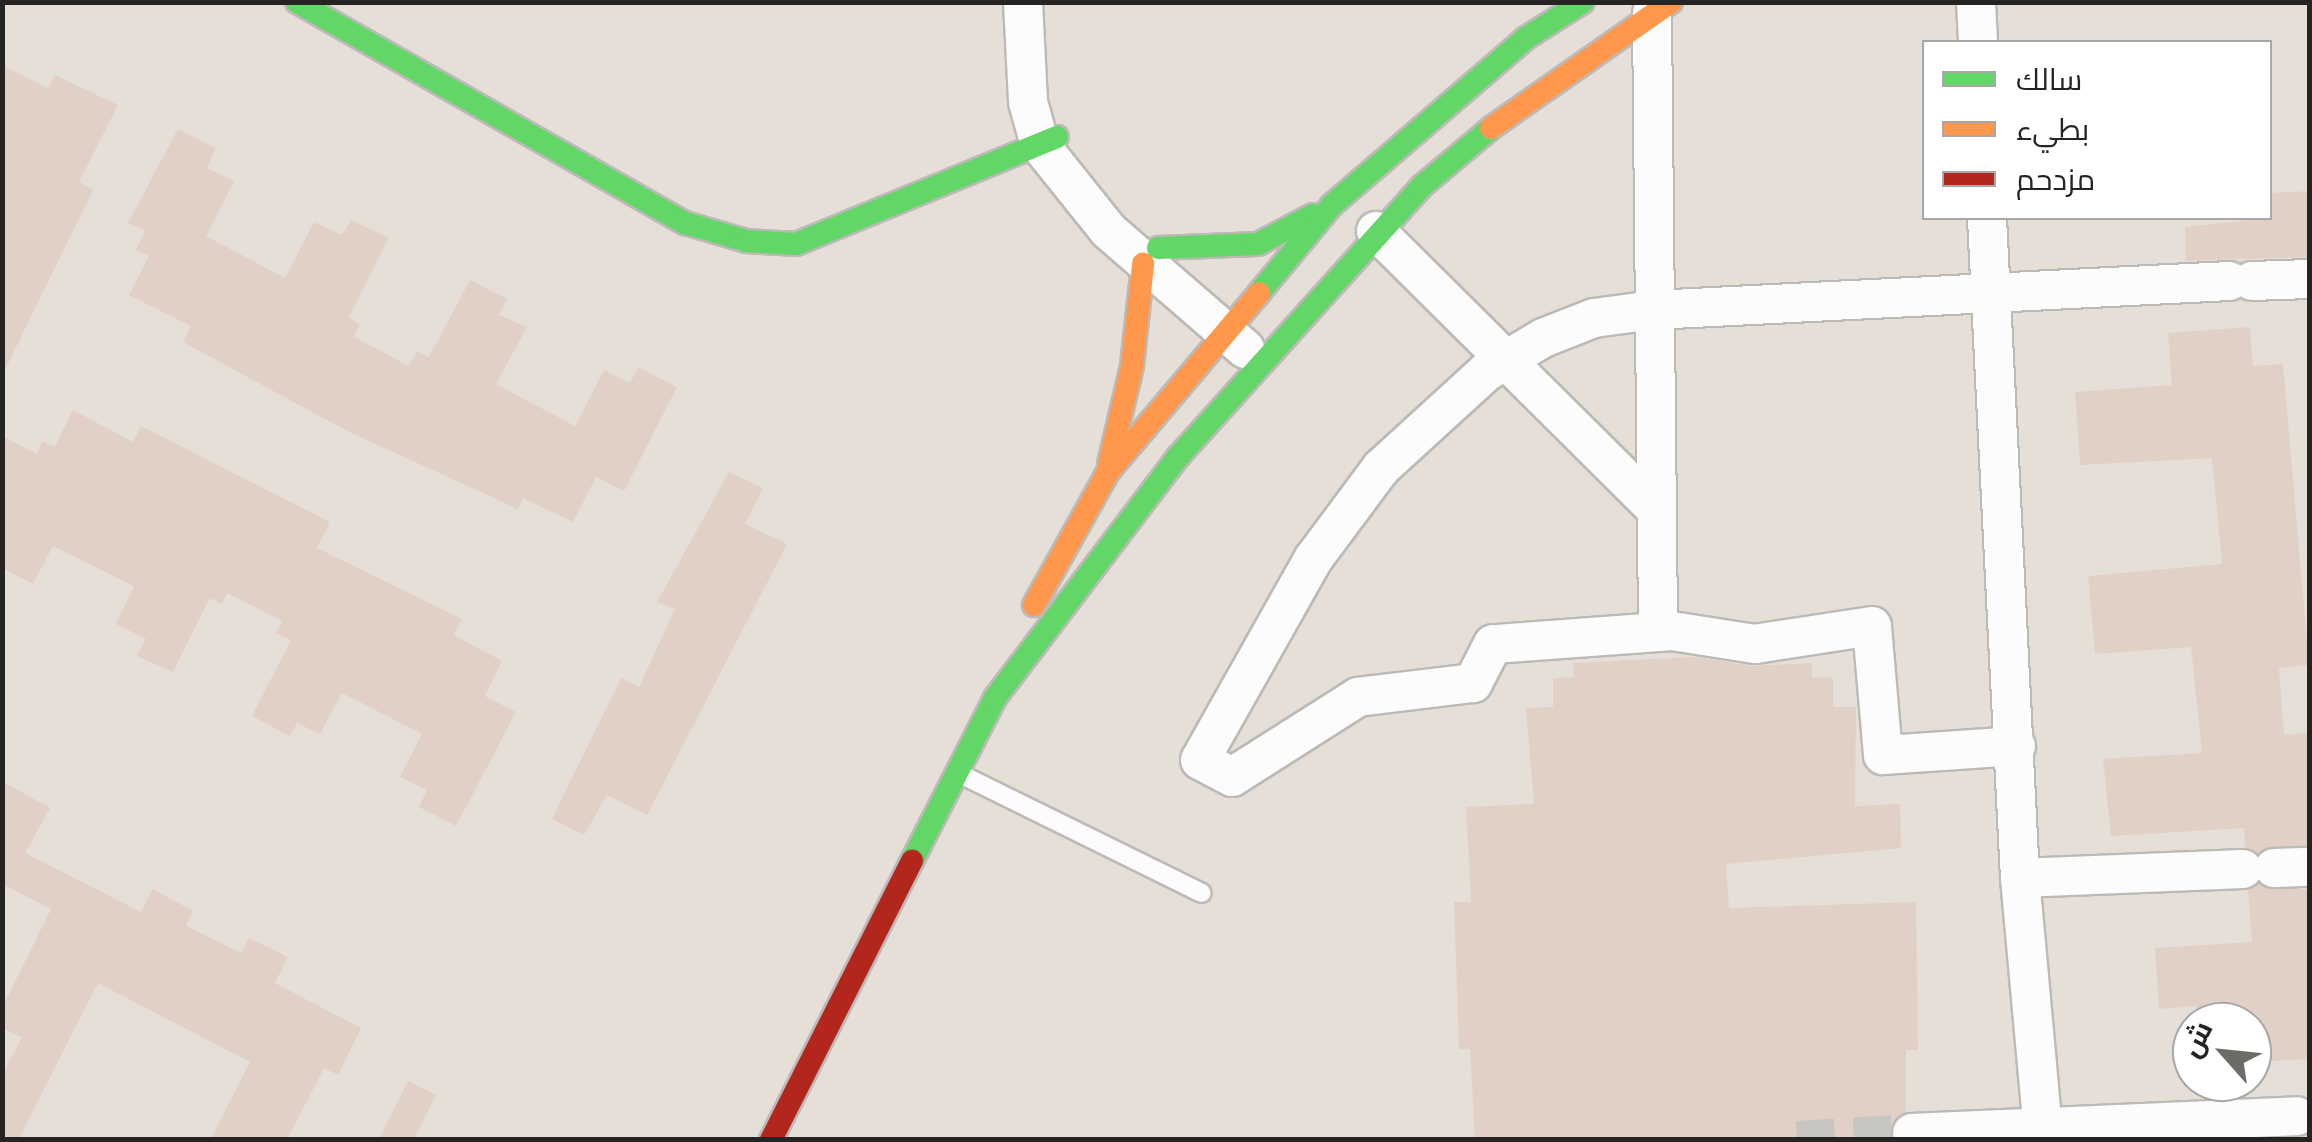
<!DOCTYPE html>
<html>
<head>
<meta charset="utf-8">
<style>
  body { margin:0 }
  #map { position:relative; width:2312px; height:1142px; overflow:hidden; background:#f0eeeb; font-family:Bitter,Cairo,serif }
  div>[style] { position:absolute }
  .built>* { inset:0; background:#e6dfd8 }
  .building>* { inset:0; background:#e1d0c6 }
  .street-tunnel>* { height:38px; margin-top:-19px; transform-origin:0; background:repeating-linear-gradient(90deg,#c8c6c3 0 38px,transparent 0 57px) }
  .roads { filter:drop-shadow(2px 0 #bcbab7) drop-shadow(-2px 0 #bcbab7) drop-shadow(0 2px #bcbab7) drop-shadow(0 -2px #bcbab7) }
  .lane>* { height:18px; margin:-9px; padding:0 9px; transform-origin:9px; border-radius:9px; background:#fdfcfc }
  .street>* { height:38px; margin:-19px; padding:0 19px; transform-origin:19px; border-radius:19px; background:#fdfcfc }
  .fast>* { height:22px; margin:-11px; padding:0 11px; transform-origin:11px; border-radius:11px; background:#63d668 }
  .slow>* { height:22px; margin:-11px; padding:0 11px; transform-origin:11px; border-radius:11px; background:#ff974d }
  .jam>* { height:22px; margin:-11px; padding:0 11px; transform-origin:11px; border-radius:11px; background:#b3261e }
  span { translate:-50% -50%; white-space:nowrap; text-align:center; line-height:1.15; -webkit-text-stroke:9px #fff; paint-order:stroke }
  .frame { position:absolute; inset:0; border:5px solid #262422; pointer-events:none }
  .legend { position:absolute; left:1922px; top:40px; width:350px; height:180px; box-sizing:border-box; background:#fff; border:2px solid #a8a7a7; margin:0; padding:12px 18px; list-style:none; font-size:30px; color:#262422 }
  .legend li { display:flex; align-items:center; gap:20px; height:50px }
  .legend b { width:50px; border:2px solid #a8a7a7 }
  .north { position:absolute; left:2172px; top:1002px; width:100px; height:100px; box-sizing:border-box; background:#fff; border:2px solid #a8a7a7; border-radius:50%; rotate:297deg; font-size:28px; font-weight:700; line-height:40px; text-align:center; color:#262422 }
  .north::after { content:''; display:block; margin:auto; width:35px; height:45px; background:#6d6b68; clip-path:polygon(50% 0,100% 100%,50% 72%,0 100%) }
</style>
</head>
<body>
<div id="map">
  <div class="built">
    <i style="clip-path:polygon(evenodd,3px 3px,2309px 3px,2309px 1139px,3px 1139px,3px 3px,1924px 42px,2270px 42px,2270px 218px,1924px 218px,1924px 42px,3px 3px,2192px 1022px,2252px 1022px,2252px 1082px,2192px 1082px,2192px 1022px)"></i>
  </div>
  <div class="building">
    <i style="clip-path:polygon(2px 65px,48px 88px,55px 75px,118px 105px,79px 182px,93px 190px,2px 376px)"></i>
    <i style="clip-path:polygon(178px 129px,216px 148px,207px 168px,234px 181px,206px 236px,285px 278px,314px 222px,342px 235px,351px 220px,389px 238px,349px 318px,360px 324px,354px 337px,409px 366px,417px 351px,429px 357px,470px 280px,507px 299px,499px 315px,527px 327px,496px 384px,575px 426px,604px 370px,630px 383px,638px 367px,677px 387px,624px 491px,596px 477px,573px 522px,523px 498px,518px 509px,349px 432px,183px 342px,191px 326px,129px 295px,149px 256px,136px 250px,145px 231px,128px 223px)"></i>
    <i style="clip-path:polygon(2310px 191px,2310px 257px,2186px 261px,2185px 227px,2270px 218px,2270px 193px)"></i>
    <i style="clip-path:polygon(2250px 327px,2253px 366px,2283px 364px,2309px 665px,2279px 668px,2284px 735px,2310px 733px,2310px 845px,2258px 853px,2245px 847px,2244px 828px,2111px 836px,2103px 759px,2202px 753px,2191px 647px,2095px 654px,2088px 576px,2222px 564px,2212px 458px,2080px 465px,2075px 392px,2172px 385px,2168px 333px)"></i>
    <i style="clip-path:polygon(73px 410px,133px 442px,141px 426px,330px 522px,317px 548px,462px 619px,454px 635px,502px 661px,485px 696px,516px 712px,456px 826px,419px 807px,427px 790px,400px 777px,422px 734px,342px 693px,320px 734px,297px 723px,290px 736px,252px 716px,291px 640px,276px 633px,282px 621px,227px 593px,222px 604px,210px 598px,173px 672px,137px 656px,146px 639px,116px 624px,134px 586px,53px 546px,33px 584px,2px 568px,2px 436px,37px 454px,42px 442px,55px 446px)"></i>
    <i style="clip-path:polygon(729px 472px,763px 488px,745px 524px,787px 544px,647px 815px,607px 795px,584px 835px,552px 819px,621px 678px,639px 687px,675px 609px,657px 602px)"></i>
    <i style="clip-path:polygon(1695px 657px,1752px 666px,1812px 663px,1812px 677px,1833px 678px,1833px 707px,1856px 707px,1855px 806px,1900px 804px,1901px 848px,1726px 864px,1729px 908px,1916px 902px,1918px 1050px,1906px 1050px,1906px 1112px,1893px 1122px,1891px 1140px,1475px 1140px,1470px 1049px,1459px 1049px,1454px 902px,1471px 902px,1466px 807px,1534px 804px,1526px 708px,1553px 707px,1553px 678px,1574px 677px,1573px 663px)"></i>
    <i style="clip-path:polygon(2px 781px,50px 808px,25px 853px,141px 912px,153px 889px,193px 911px,186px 926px,241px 953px,249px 938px,288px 957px,275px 983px,361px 1028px,338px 1075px,324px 1068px,287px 1140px,210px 1140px,250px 1062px,98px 983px,18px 1140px,2px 1140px,2px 1075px,22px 1037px,2px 1028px,2px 1008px,51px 909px,6px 886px,2px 892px)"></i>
    <i style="clip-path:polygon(2259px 884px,2310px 890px,2310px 1059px,2252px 1062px,2252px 1022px,2197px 1022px,2196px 1006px,2159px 1009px,2155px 948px,2252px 942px,2248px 890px)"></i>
    <i style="clip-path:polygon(408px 1081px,436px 1095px,414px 1140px,378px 1140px)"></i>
  </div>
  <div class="street-tunnel">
    <i style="left:1797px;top:1140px;width:115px;rotate:-3.5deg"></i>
  </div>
  <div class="roads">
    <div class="lane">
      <i style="left:962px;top:775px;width:267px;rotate:26.2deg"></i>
    </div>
    <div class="street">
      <i style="left:1023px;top:2px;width:100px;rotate:87.1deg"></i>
      <i style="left:1028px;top:102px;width:45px;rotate:74.4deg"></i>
      <i style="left:1040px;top:145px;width:110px;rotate:51.3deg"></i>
      <i style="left:1109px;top:231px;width:180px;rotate:40.9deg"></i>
      <i style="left:1976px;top:2px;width:40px;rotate:87.1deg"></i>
      <i style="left:1652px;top:13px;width:619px;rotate:89.44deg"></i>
      <i style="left:1987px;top:218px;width:661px;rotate:87.14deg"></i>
      <i style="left:2020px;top:878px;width:263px;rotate:84.8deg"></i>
      <i style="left:1376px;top:231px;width:390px;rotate:44.8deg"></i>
      <i style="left:2252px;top:281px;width:58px;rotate:-2deg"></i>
      <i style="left:2016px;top:746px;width:133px;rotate:176.1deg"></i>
      <i style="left:1883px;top:755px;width:129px;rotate:-94.9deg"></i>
      <i style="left:1872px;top:626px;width:118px;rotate:171.3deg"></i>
      <i style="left:1755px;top:644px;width:84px;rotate:-171.1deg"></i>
      <i style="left:1672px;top:631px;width:179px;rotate:175.8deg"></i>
      <i style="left:1493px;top:644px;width:44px;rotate:117.1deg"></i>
      <i style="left:1473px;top:683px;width:116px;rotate:173.1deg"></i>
      <i style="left:1358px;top:697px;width:149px;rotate:147.6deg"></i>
      <i style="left:1232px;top:777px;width:36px;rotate:-152deg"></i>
      <i style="left:1200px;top:760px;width:232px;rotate:-60.6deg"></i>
      <i style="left:1314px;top:558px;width:112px;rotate:-53.3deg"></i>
      <i style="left:1381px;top:468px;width:142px;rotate:-42.4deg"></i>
      <i style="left:1486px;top:372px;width:66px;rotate:-30.8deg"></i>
      <i style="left:1543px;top:338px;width:55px;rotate:-21.4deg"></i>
      <i style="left:1594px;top:318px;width:60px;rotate:-7.7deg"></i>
      <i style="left:1653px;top:310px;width:577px;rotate:-2.88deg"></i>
      <i style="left:2274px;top:868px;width:36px;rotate:-2deg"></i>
      <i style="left:2020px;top:878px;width:223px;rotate:-2.3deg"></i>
      <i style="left:1912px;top:1133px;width:385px;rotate:-2.5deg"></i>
    </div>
    <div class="fast">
      <i style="left:297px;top:2px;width:447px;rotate:29.7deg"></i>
      <i style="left:685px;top:223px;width:64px;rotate:16.4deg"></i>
      <i style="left:746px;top:241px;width:50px;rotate:3.4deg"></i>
      <i style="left:796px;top:244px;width:282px;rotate:-22.3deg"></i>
      <i style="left:1158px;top:248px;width:100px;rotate:-2.3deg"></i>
      <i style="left:1258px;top:244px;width:62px;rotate:-27.8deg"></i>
      <i style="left:1259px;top:293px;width:114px;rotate:-50.3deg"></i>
      <i style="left:1332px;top:205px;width:256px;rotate:-40.7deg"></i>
      <i style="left:1526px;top:38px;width:67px;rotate:-32.3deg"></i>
      <i style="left:912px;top:861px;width:183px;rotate:-63deg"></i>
      <i style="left:995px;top:698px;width:303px;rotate:-52.8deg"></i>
      <i style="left:1178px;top:457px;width:365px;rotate:-48deg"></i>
      <i style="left:1422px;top:186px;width:90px;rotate:-40deg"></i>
    </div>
    <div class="slow">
      <i style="left:1491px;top:128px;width:220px;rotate:-35deg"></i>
      <i style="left:1109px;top:464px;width:101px;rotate:-76.8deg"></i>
      <i style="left:1132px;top:366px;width:103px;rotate:-83.8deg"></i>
      <i style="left:1034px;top:605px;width:152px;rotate:-60.9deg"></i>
      <i style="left:1108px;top:472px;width:234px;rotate:-49.8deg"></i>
    </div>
    <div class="jam">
      <i style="left:771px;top:1140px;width:313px;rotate:-63.2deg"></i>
    </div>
  </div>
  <div class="frame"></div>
  <ul class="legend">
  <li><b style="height:12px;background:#63d668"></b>سالك</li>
  <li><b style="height:12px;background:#ff974d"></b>بطيء</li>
  <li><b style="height:12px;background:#b3261e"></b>مزدحم</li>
  </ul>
  <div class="north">ش</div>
</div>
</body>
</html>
